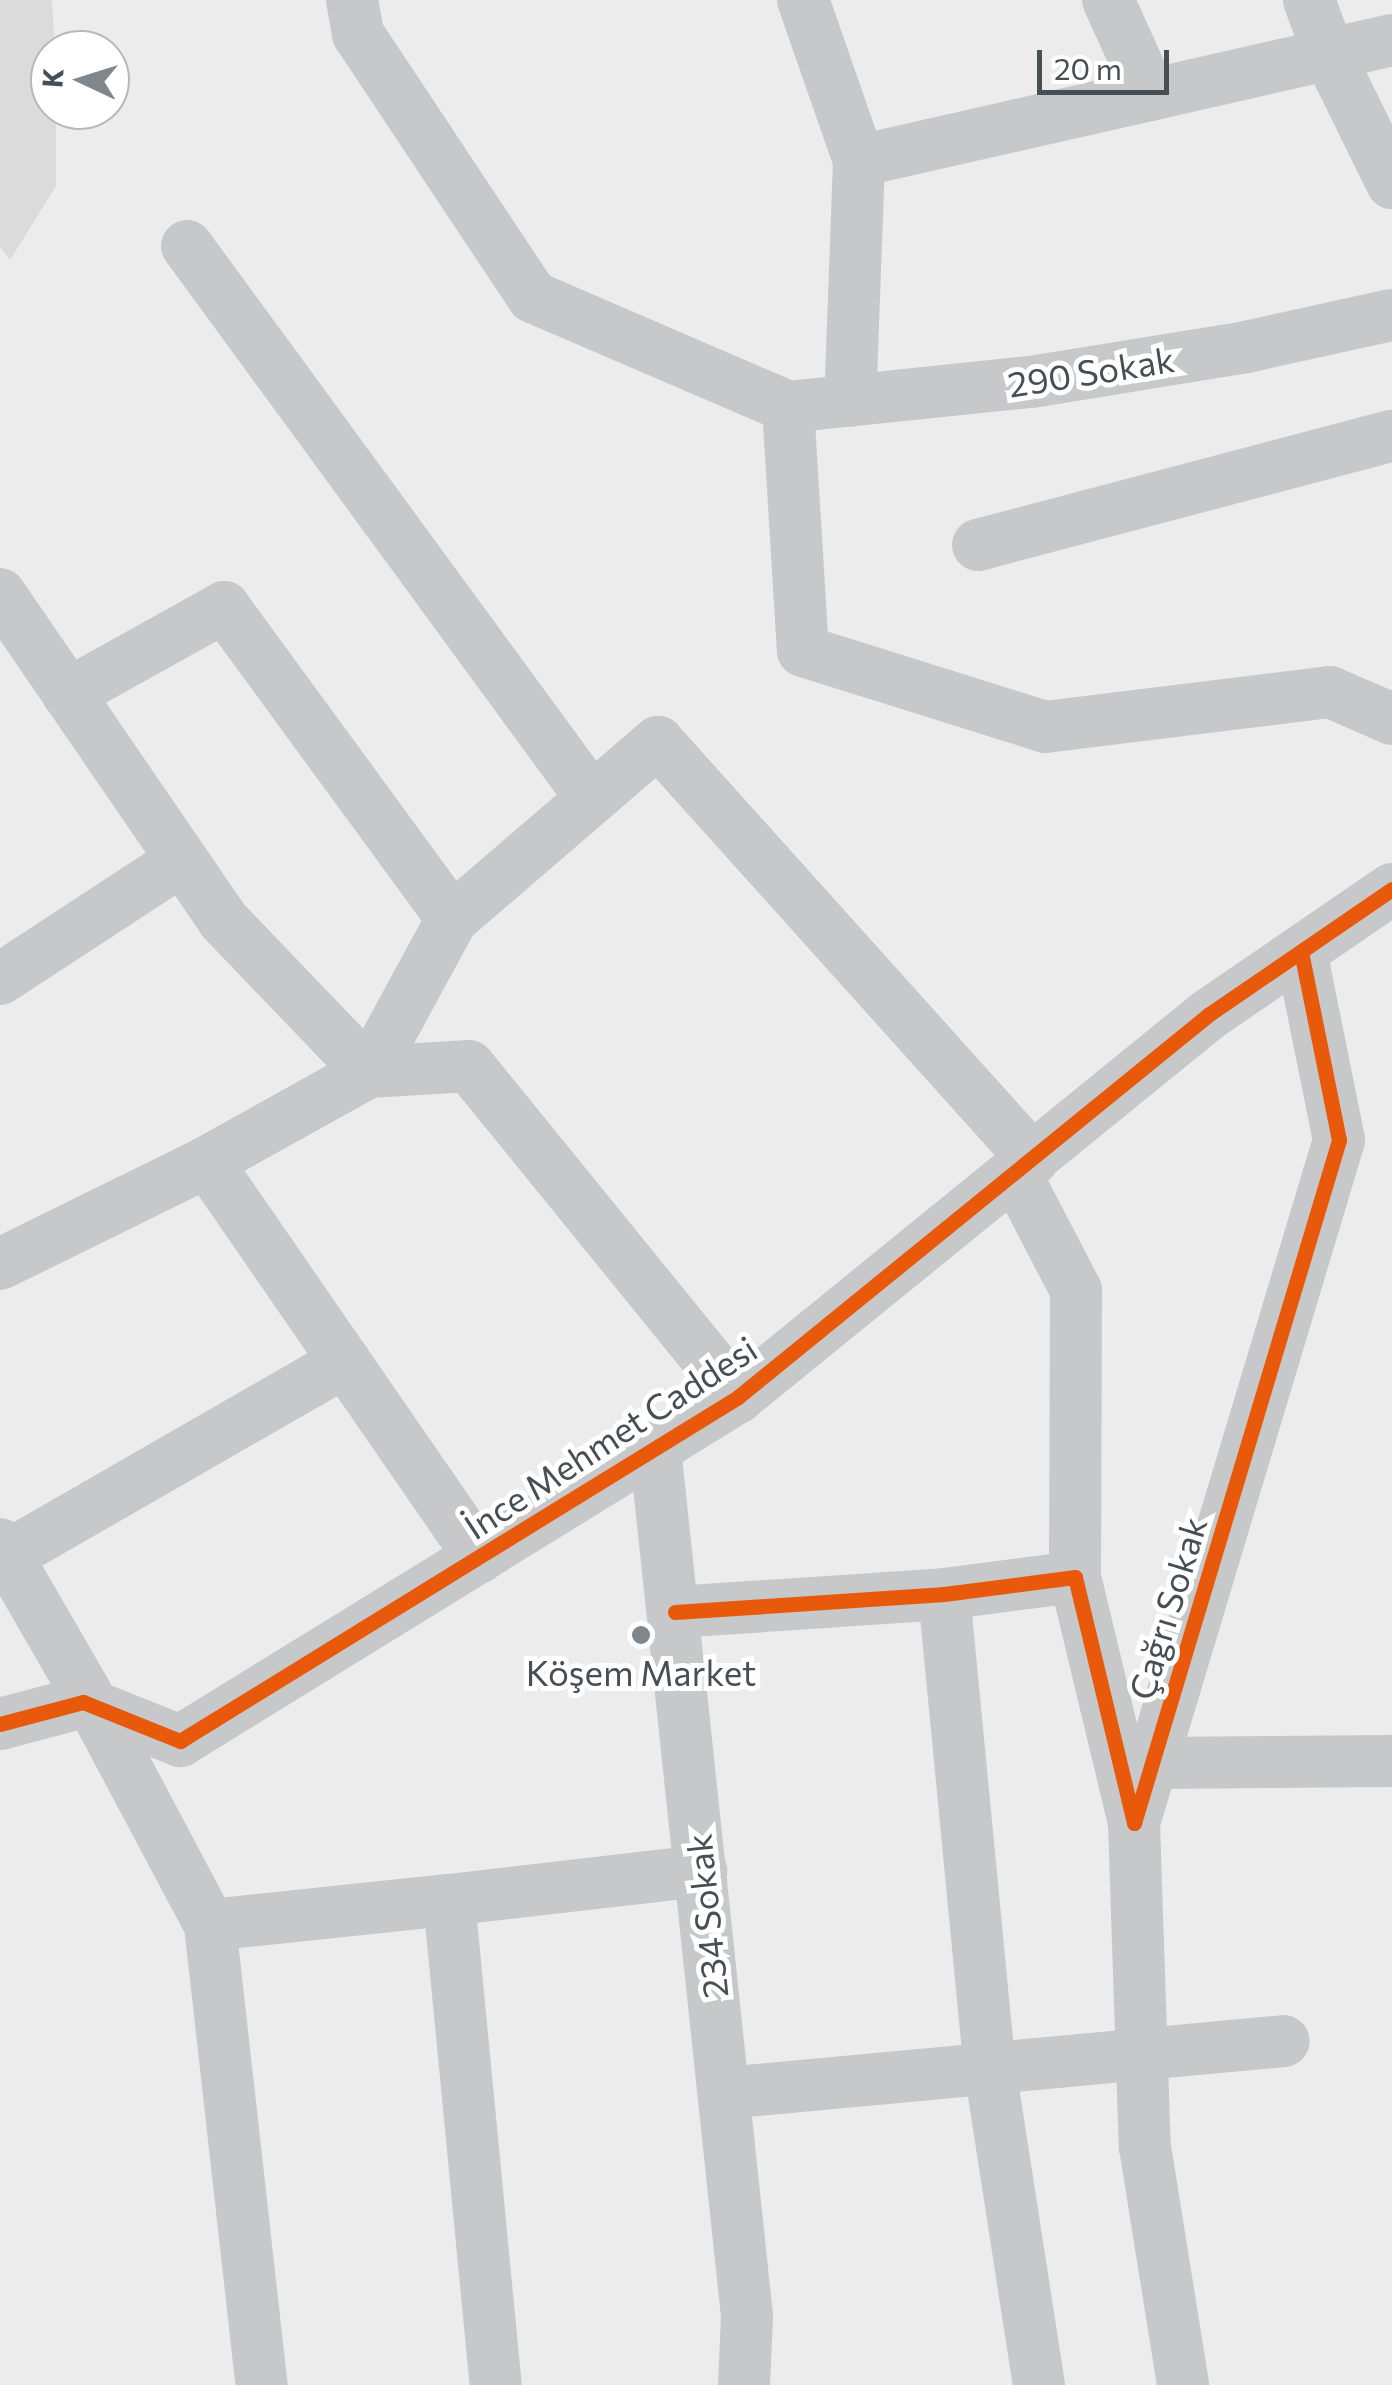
<!DOCTYPE html>
<html>
<head>
<meta charset="utf-8">
<style>
  body { margin:0 }
  #map { position:relative; width:1392px; height:2385px; overflow:hidden; background:#edecec; font-family:Commissioner,sans-serif }
  div>[style] { position:absolute }
  .education>* { inset:0; background:#dbdbdb }
  .minor>* { height:52px; margin:-26px; padding:0 26px; transform-origin:26px; border-radius:26px; background:#c7c8ca }
  .cycleway>* { height:15px; margin:-7.5px; padding:0 7.5px; transform-origin:7.5px; border-radius:7.5px; background:#e8590c }
  .dots>* { width:28px; height:28px; translate:-50% -50%; box-sizing:border-box; border:5px solid #fff; border-radius:50% }
  span { translate:-50% -50%; white-space:nowrap; text-align:center; line-height:1.15; -webkit-text-stroke:10px #fff; paint-order:stroke }
  .street-label { font-size:35px; color:#464f56 }
  .poi-label { font-size:35px; color:#464f56 }
  .north { position:absolute; left:30px; top:30px; width:100px; height:100px; box-sizing:border-box; background:#fff; border:2px solid #b5b9bb; border-radius:50%; rotate:274deg; font-size:28px; font-weight:700; line-height:40px; text-align:center; color:#464f56 }
  .north::after { content:''; display:block; margin:auto; width:35px; height:45px; background:#80868a; clip-path:polygon(50% 0,100% 100%,50% 72%,0 100%) }
  .scale { position:absolute; left:1037px; top:50px; width:132px; height:45px; box-sizing:border-box; border:5px solid #464f56; border-top:0; padding-left:12px; font-size:30px; line-height:35px; white-space:nowrap; color:#464f56; -webkit-text-stroke:8px #fff; paint-order:stroke }
</style>
</head>
<body>
<div id="map">
  <div class="education">
    <i style="clip-path:polygon(0 0,52px 0,55px 50px,50px 50px,50px 110px,56px 110px,56px 186px,10px 260px,0 246px)"></i>
  </div>
  <div class="minor">
    <i style="left:352px;top:0;width:35px;rotate:80deg"></i>
    <i style="left:358px;top:34px;width:316px;rotate:56.4deg"></i>
    <i style="left:533px;top:297px;width:278px;rotate:23.3deg"></i>
    <i style="left:788px;top:407px;width:244px;rotate:-5.9deg"></i>
    <i style="left:1031px;top:382px;width:218px;rotate:-9.2deg"></i>
    <i style="left:1246px;top:347px;width:149px;rotate:-12.4deg"></i>
    <i style="left:803px;top:0;width:170px;rotate:70.8deg"></i>
    <i style="left:859px;top:161px;width:240px;rotate:92.1deg"></i>
    <i style="left:1108px;top:0;width:104px;rotate:65.6deg"></i>
    <i style="left:1309px;top:0;width:59px;rotate:70deg"></i>
    <i style="left:1329px;top:55px;width:143px;rotate:63.8deg"></i>
    <i style="left:859px;top:161px;width:547px;rotate:-12.79deg"></i>
    <i style="left:187px;top:246px;width:685px;rotate:53.78deg"></i>
    <i style="left:788px;top:407px;width:244px;rotate:86.5deg"></i>
    <i style="left:803px;top:651px;width:254px;rotate:17.4deg"></i>
    <i style="left:1045px;top:727px;width:287px;rotate:-7deg"></i>
    <i style="left:1330px;top:692px;width:68px;rotate:23.5deg"></i>
    <i style="left:978px;top:545px;width:428px;rotate:-14.8deg"></i>
    <i style="left:0;top:594px;width:395px;rotate:55.6deg"></i>
    <i style="left:223px;top:920px;width:211px;rotate:46.2deg"></i>
    <i style="left:369px;top:1072px;width:100px;rotate:-3.4deg"></i>
    <i style="left:469px;top:1066px;width:427px;rotate:50.9deg"></i>
    <i style="left:68px;top:694px;width:179px;rotate:-29.1deg"></i>
    <i style="left:224px;top:607px;width:386px;rotate:53.8deg"></i>
    <i style="left:0;top:979px;width:217px;rotate:-33.2deg"></i>
    <i style="left:207px;top:1162px;width:480px;rotate:55.4deg"></i>
    <i style="left:1015px;top:1173px;width:132px;rotate:62.5deg"></i>
    <i style="left:1076px;top:1290px;width:287px;rotate:90.2deg"></i>
    <i style="left:0;top:1264px;width:231px;rotate:-26.2deg"></i>
    <i style="left:207px;top:1162px;width:185px;rotate:-29.1deg"></i>
    <i style="left:369px;top:1072px;width:174px;rotate:-61.5deg"></i>
    <i style="left:452px;top:919px;width:272px;rotate:-40.7deg"></i>
    <i style="left:658px;top:742px;width:561px;rotate:48.04deg"></i>
    <i style="left:655px;top:1448px;width:873px;rotate:83.95deg"></i>
    <i style="left:747px;top:2316px;width:69px;rotate:92.5deg"></i>
    <i style="left:0;top:1544px;width:188px;rotate:60deg"></i>
    <i style="left:94px;top:1707px;width:247px;rotate:62deg"></i>
    <i style="left:210px;top:1925px;width:463px;rotate:83.6deg"></i>
    <i style="left:7px;top:1556px;width:390px;rotate:-29.9deg"></i>
    <i style="left:944px;top:1594px;width:477px;rotate:84.5deg"></i>
    <i style="left:990px;top:2069px;width:320px;rotate:81.2deg"></i>
    <i style="left:675px;top:1612px;width:270px;rotate:-3.8deg"></i>
    <i style="left:944px;top:1594px;width:132px;rotate:-7.4deg"></i>
    <i style="left:1075px;top:1577px;width:253px;rotate:76.5deg"></i>
    <i style="left:1134px;top:1823px;width:713px;rotate:-73.29deg"></i>
    <i style="left:1339px;top:1140px;width:192px;rotate:-101.4deg"></i>
    <i style="left:0;top:1724px;width:86px;rotate:-14.8deg"></i>
    <i style="left:83px;top:1702px;width:105px;rotate:21.9deg"></i>
    <i style="left:180px;top:1741px;width:656px;rotate:-31.65deg"></i>
    <i style="left:738px;top:1397px;width:606px;rotate:-39.1deg"></i>
    <i style="left:1208px;top:1015px;width:223px;rotate:-34.4deg"></i>
    <i style="left:1152px;top:1763px;width:240px;rotate:-0.5deg"></i>
    <i style="left:1134px;top:1823px;width:324px;rotate:88.1deg"></i>
    <i style="left:1145px;top:2147px;width:241px;rotate:80.9deg"></i>
    <i style="left:449px;top:1900px;width:254px;rotate:-6.6deg"></i>
    <i style="left:210px;top:1925px;width:240px;rotate:-6deg"></i>
    <i style="left:449px;top:1900px;width:487px;rotate:84.5deg"></i>
    <i style="left:725px;top:2093px;width:561px;rotate:-5.31deg"></i>
  </div>
  <div class="cycleway">
    <i style="left:675px;top:1612px;width:270px;rotate:-3.8deg"></i>
    <i style="left:944px;top:1594px;width:132px;rotate:-7.4deg"></i>
    <i style="left:1075px;top:1577px;width:253px;rotate:76.5deg"></i>
    <i style="left:1134px;top:1823px;width:713px;rotate:-73.29deg"></i>
    <i style="left:1339px;top:1140px;width:192px;rotate:-101.4deg"></i>
    <i style="left:0;top:1724px;width:86px;rotate:-14.8deg"></i>
    <i style="left:83px;top:1702px;width:105px;rotate:21.9deg"></i>
    <i style="left:180px;top:1741px;width:656px;rotate:-31.65deg"></i>
    <i style="left:738px;top:1397px;width:606px;rotate:-39.1deg"></i>
    <i style="left:1208px;top:1015px;width:223px;rotate:-34.4deg"></i>
  </div>
  <div class="dots">
    <i style="left:641px;top:1635px;background:#80868a"></i>
  </div>
  <div class="street-label">
    <span style="left:1091px;top:371px;rotate:-9deg">290 Sokak</span>
    <span style="left:610px;top:1437px;rotate:-33deg">İnce Mehmet Caddesi</span>
    <span style="left:1167px;top:1608px;rotate:-73deg">Çağrı Sokak</span>
    <span style="left:706px;top:1916px;rotate:-96deg">234 Sokak</span>
  </div>
  <div class="poi-label">
    <span style="left:641px;top:1672px">Köşem Market</span>
  </div>
  <div class="north">K</div>
  <div class="scale">20 m</div>
</div>
</body>
</html>
